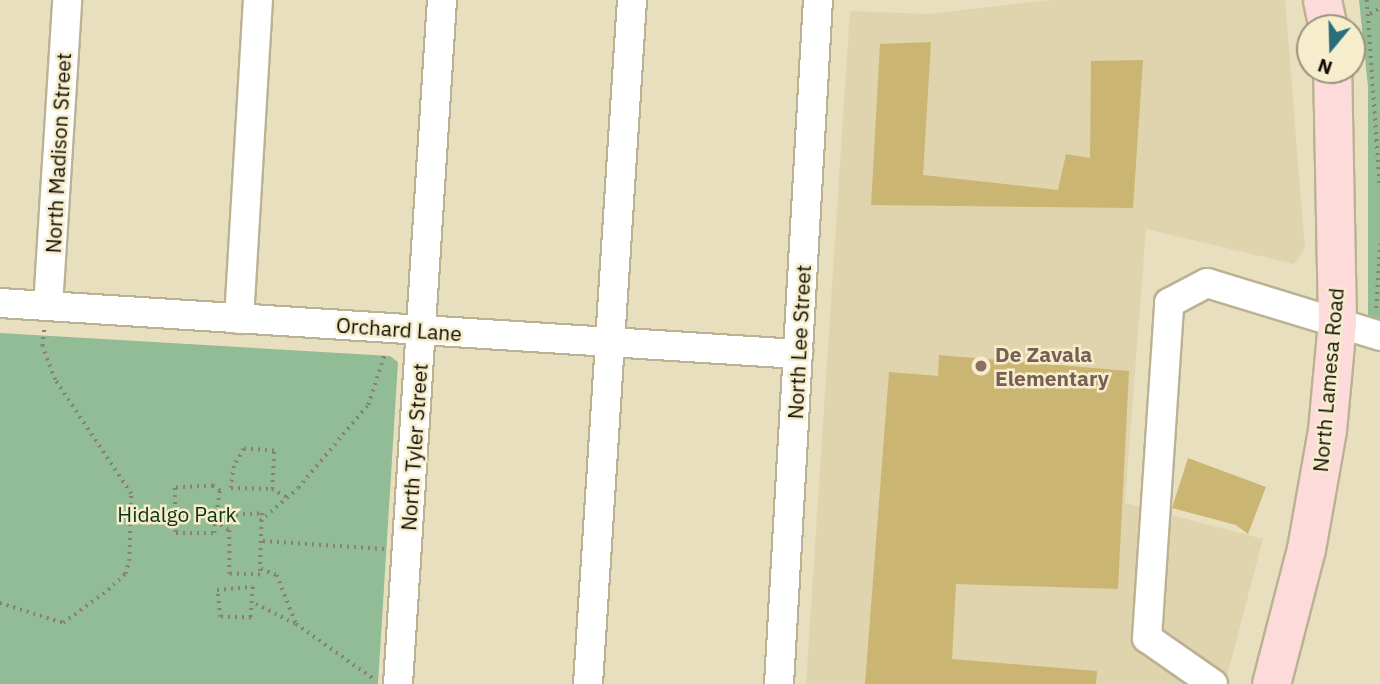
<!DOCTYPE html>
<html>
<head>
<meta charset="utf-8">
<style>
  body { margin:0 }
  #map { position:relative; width:1380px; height:684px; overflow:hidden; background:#e8dfbf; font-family:"IBM Plex Sans",sans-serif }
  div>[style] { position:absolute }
  .built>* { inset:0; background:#dfd4ad }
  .green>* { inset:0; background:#91bc95 }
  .building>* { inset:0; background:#cab672 }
  .path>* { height:3.5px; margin-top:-1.75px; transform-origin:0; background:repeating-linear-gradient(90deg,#88826c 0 2px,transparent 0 7px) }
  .roads { filter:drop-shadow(2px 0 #bbb293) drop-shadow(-2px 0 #bbb293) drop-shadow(0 2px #bbb293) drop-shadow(0 -2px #bbb293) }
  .minor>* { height:28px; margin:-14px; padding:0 14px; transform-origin:14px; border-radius:14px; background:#fff }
  .major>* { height:37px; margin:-18.5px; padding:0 18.5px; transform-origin:18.5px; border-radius:18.5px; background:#fddbda }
  .dots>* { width:19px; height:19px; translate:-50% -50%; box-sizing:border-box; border:4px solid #f6edcc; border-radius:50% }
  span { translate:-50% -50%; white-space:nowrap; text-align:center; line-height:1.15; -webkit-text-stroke:5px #f6edcc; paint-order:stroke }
  .street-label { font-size:21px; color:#100d04 }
  .education-label { font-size:21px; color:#785e54; font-weight:700 }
  .left { translate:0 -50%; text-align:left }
  .park-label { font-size:21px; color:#0b3414 }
  .north { position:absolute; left:1296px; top:14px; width:70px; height:70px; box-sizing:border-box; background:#f6edcc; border:2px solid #9a937c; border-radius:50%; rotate:199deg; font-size:19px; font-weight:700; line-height:28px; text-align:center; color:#100d04 }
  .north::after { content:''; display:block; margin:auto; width:24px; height:32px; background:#296e7d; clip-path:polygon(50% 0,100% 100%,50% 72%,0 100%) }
</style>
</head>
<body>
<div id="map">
  <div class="built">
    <i style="clip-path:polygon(1049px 0,1285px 0,1305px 249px,1294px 264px,1146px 229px,1125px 503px,1263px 539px,1225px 684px,806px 684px,850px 11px,929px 14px)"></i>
  </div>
  <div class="green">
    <i style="clip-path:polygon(1359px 0,1380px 0,1380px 321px,1368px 316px,1368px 87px)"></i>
    <i style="clip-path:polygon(0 333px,390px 356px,398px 362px,378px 684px,0 684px)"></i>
  </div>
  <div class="building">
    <i style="clip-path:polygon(931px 42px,923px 175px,1058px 190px,1066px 154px,1090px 158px,1091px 61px,1143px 60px,1133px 208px,871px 205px,880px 44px)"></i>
    <i style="clip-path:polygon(939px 355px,1129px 371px,1118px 589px,956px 584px,952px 659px,1097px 671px,1096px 684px,865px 684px,889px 372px,938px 376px)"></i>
    <i style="clip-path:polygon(1188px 458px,1266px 487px,1248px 534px,1236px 525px,1172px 508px)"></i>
  </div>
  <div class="path">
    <i style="left:1367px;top:0;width:187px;rotate:86deg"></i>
    <i style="left:1370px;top:14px;width:12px;rotate:-31deg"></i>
    <i style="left:1376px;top:308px;width:64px;rotate:-86.4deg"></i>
    <i style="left:272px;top:489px;width:38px;rotate:-87deg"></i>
    <i style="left:274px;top:451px;width:30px;rotate:-176deg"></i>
    <i style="left:244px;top:449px;width:20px;rotate:120deg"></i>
    <i style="left:234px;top:466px;width:22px;rotate:98deg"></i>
    <i style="left:231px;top:488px;width:41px;rotate:1.4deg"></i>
    <i style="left:272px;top:489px;width:18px;rotate:29deg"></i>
    <i style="left:262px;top:513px;width:62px;rotate:91.8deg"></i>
    <i style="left:260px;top:575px;width:31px;rotate:-178deg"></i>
    <i style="left:229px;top:574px;width:59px;rotate:-90deg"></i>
    <i style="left:229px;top:515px;width:33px;rotate:-3deg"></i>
    <i style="left:215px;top:521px;width:30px;rotate:-81deg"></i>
    <i style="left:220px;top:491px;width:9px;rotate:-144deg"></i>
    <i style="left:213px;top:486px;width:38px;rotate:177deg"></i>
    <i style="left:175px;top:488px;width:45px;rotate:88.7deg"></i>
    <i style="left:176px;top:533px;width:38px"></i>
    <i style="left:214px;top:533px;width:12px;rotate:-85deg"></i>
    <i style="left:215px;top:521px;width:17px;rotate:33deg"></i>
    <i style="left:260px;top:521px;width:50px;rotate:-41deg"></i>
    <i style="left:298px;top:488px;width:109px;rotate:-49.9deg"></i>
    <i style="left:368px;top:405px;width:55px;rotate:-71.9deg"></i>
    <i style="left:263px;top:541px;width:121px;rotate:3.8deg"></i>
    <i style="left:261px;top:569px;width:17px;rotate:21deg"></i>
    <i style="left:277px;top:575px;width:53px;rotate:68.8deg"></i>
    <i style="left:253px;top:587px;width:31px;rotate:94deg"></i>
    <i style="left:251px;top:618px;width:31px;rotate:-178deg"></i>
    <i style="left:220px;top:617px;width:27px;rotate:-96deg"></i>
    <i style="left:217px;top:590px;width:36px;rotate:-5deg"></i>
    <i style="left:0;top:603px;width:66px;rotate:17.6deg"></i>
    <i style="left:63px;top:623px;width:56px;rotate:-36.3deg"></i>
    <i style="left:108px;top:590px;width:23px;rotate:-43deg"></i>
    <i style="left:125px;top:574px;width:14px;rotate:-73deg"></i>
    <i style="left:129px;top:561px;width:67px;rotate:-88.3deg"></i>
    <i style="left:131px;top:494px;width:137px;rotate:-123.7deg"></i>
    <i style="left:55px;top:380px;width:36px;rotate:-111deg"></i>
    <i style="left:42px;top:346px;width:17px;rotate:-83deg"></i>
    <i style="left:256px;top:604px;width:45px;rotate:26.6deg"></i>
    <i style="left:296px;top:624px;width:97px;rotate:35.3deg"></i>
  </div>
  <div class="roads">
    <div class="minor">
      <i style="left:0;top:303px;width:800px;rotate:3.66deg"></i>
      <i style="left:48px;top:306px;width:307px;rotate:-86.4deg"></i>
      <i style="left:239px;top:319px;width:320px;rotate:-86.6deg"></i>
      <i style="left:398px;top:684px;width:685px;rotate:-86.32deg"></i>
      <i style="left:588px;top:684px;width:685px;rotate:-86.32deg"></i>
      <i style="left:779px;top:684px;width:685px;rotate:-86.74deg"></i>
      <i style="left:1213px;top:684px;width:80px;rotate:-145.1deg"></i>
      <i style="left:1147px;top:638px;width:336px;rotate:-86.2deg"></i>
      <i style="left:1169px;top:303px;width:43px;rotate:-27.8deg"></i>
      <i style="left:1207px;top:283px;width:181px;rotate:17deg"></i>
    </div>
    <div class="major">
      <i style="left:1322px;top:0;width:29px;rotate:78deg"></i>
      <i style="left:1271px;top:684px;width:139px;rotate:-75.5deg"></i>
      <i style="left:1306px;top:549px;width:121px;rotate:-80deg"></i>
      <i style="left:1327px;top:430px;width:108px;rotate:-84.7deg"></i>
      <i style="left:1337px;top:322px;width:252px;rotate:-91.1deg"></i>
    </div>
  </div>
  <div class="dots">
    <i style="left:981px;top:366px;background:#8d6e63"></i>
  </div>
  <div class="street-label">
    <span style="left:58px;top:153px;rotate:-87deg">North Madison Street</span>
    <span style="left:399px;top:329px;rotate:4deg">Orchard Lane</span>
    <span style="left:799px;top:342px;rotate:-87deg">North Lee Street</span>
    <span style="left:1328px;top:380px;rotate:-85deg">North Lamesa Road</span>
    <span style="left:414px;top:447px;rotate:-86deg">North Tyler Street</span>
  </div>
  <div class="education-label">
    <span class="left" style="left:995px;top:366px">De Zavala<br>Elementary</span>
  </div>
  <div class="park-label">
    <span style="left:177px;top:514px">Hidalgo Park</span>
  </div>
  <div class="north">N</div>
</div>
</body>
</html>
